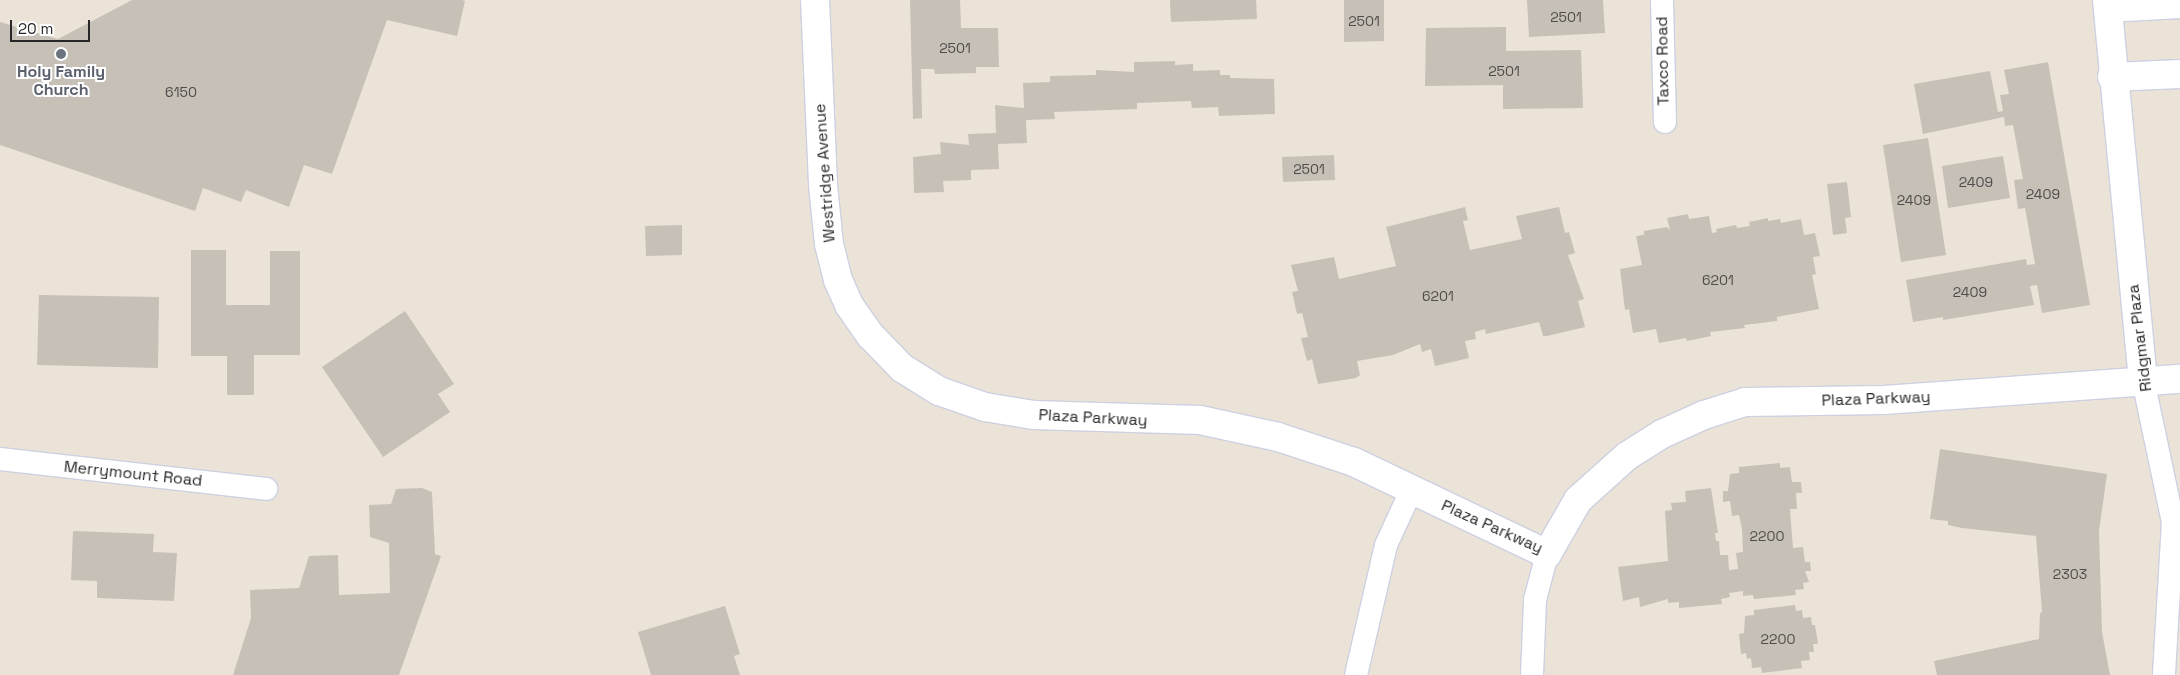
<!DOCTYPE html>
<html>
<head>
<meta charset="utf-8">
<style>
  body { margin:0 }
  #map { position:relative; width:2180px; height:675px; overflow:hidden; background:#ebe3d7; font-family:"Space Grotesk",sans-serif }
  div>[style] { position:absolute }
  .building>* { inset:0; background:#c6c0b7 }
  .roads { filter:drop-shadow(1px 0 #cdd0e1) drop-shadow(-1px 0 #cdd0e1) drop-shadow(0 1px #cdd0e1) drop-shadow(0 -1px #cdd0e1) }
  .minor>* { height:22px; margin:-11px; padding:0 11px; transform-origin:11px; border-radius:11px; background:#fff }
  .tertiary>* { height:28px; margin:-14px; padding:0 14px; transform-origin:14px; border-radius:14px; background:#fff }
  .dots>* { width:14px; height:14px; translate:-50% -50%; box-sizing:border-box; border:2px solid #fff; border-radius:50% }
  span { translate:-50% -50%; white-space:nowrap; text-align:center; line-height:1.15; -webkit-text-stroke:4px #fff; paint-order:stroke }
  .number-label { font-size:14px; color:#4f4d4b }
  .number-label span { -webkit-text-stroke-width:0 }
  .street-label { font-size:16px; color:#272727 }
  .worship-label { font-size:16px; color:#5b616d; font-weight:700 }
  .scale { position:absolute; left:10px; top:20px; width:80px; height:22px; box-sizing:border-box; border:2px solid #272727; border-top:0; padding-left:6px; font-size:15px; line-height:18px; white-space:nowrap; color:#272727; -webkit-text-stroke:4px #fff; paint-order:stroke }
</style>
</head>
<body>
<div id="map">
  <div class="building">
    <i style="clip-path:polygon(132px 0,462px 0,465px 1px,457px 36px,387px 20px,332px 174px,304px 165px,289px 207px,246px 190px,241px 202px,203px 188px,195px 211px,0 145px,0 22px,58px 39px)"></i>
    <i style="clip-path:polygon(910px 0,960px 0,961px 28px,998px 28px,999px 67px,976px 67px,976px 73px,935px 74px,934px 69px,921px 69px,922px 118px,913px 119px)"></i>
    <i style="clip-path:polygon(1170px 0,1256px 0,1257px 19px,1171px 22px)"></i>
    <i style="clip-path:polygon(1344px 0,1384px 0,1384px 41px,1344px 42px)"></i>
    <i style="clip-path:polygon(1527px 0,1603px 0,1605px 33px,1529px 37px)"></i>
    <i style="clip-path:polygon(1506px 27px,1506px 51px,1581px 50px,1583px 108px,1503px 109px,1503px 85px,1425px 86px,1426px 28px)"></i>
    <i style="clip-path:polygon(1175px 61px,1175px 65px,1193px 64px,1193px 71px,1220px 70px,1220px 75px,1230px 75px,1230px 78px,1274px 79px,1275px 114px,1219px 116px,1218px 107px,1192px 108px,1191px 101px,1137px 103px,1137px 109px,1054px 112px,1055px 119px,1026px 120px,1027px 143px,998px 144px,999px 169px,971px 170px,971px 180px,943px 181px,944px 192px,914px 193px,913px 157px,941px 154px,940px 142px,969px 145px,968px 134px,996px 133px,995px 105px,1024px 108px,1023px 83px,1050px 82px,1050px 76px,1096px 75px,1096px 70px,1134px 72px,1134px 62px)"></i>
    <i style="clip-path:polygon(2048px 62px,2090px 305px,2042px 313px,2037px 285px,2030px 286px,2034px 305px,1943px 320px,1943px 317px,1913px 322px,1906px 280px,2026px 259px,2027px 265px,2035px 264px,2025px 208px,2018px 209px,2014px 180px,2023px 179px,2013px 125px,2005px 126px,2004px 117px,1923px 134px,1914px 84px,1990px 71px,1998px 112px,2003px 111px,2000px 95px,2009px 94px,2004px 70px)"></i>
    <i style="clip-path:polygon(1928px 138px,1946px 255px,1901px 262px,1883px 145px)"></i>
    <i style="clip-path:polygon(1334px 155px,1335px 180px,1283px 182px,1282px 157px)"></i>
    <i style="clip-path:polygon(2003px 156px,2010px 198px,1948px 208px,1942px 166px)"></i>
    <i style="clip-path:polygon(1847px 182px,1851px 217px,1845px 218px,1847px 233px,1833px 235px,1827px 184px)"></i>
    <i style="clip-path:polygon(1465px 207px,1468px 220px,1463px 221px,1470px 250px,1522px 239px,1516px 216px,1559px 207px,1565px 233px,1569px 232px,1575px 253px,1568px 255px,1584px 299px,1578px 301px,1585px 327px,1547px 336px,1543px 336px,1539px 322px,1486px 334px,1485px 329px,1475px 332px,1476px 339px,1465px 341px,1469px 358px,1435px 366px,1431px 349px,1422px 352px,1420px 344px,1393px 355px,1357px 361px,1360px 375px,1356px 378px,1318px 384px,1312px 359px,1307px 361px,1301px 338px,1308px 337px,1302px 313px,1297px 314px,1292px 292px,1298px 291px,1291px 265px,1334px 257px,1339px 279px,1396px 266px,1386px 227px)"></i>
    <i style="clip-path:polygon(1688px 214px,1689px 219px,1709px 216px,1712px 233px,1717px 232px,1716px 229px,1736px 225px,1737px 228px,1750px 226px,1749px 222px,1768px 218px,1768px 221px,1780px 219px,1781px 223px,1801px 219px,1804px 235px,1815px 233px,1820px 256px,1813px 257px,1816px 274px,1812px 275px,1819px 309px,1777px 317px,1777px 321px,1744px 325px,1745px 328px,1710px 332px,1711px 336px,1687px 341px,1686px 338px,1659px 343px,1656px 329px,1633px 333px,1629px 309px,1625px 310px,1620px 269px,1642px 265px,1636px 236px,1644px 235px,1644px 231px,1667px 227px,1670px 230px,1667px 218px)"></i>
    <i style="clip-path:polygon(682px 225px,682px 255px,646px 256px,645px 226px)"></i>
    <i style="clip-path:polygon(191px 250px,226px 250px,226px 305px,270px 305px,270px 251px,300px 251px,300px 355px,254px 355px,254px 395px,227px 395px,227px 356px,191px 356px)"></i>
    <i style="clip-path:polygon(39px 295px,159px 297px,158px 368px,37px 365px)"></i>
    <i style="clip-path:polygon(405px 311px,454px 384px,438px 394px,450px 412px,383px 457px,322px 367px)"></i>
    <i style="clip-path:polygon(1940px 449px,2107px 474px,2099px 531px,2102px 632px,2110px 675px,1937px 675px,1934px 661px,2039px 639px,2040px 613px,2042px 612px,2036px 536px,1962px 528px,1948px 525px,1948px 521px,1930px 519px)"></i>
    <i style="clip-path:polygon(1780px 463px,1780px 468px,1790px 467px,1792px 482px,1801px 482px,1802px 493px,1796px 493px,1797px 509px,1790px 509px,1793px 548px,1803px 547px,1805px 562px,1810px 562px,1811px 571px,1805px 571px,1809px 582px,1803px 583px,1804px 589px,1795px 590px,1796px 595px,1754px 599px,1753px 595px,1743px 596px,1743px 591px,1729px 593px,1730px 597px,1721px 599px,1722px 604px,1679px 608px,1679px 602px,1668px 603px,1668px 599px,1640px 607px,1639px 597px,1623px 601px,1618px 567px,1668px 561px,1665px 511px,1672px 510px,1671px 503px,1686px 502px,1685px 491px,1711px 488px,1718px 533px,1715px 533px,1716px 541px,1719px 541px,1720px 555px,1728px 555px,1729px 570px,1738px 569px,1736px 553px,1743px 552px,1742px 529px,1739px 515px,1732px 516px,1730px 501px,1723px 502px,1723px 491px,1728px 491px,1730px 474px,1739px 473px,1739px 467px)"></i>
    <i style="clip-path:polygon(422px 488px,432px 492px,435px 554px,441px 556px,399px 675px,233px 675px,251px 618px,250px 590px,299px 588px,309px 556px,338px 555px,339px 595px,390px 593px,389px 543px,370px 537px,369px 505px,391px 504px,396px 489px)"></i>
    <i style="clip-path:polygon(73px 531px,154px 534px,153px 552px,177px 553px,174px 601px,97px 598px,97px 581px,71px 580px)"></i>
    <i style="clip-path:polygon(1795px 605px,1796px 611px,1802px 610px,1803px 618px,1811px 617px,1812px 625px,1815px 625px,1818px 644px,1813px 644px,1814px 652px,1809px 652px,1810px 660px,1801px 661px,1802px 668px,1762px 673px,1761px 667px,1752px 668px,1751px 658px,1747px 659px,1746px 653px,1741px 654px,1739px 634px,1744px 633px,1745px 616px,1754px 615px,1754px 610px)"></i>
    <i style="clip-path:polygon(725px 606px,740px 654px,734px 656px,740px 675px,651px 675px,638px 632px)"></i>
  </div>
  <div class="roads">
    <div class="minor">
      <i style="left:1662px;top:0;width:122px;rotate:88.6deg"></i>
      <i style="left:2143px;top:380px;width:145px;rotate:78.1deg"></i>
      <i style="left:2173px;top:522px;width:153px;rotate:93.4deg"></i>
      <i style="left:0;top:459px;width:268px;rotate:6.4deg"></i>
      <i style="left:1356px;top:675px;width:133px;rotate:-77deg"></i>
      <i style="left:1386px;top:545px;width:60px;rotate:-65.2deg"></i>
      <i style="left:1532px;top:675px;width:75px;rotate:-87.7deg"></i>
      <i style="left:1535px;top:600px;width:48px;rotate:-75.4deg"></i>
    </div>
    <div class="tertiary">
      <i style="left:815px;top:0;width:185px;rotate:87.5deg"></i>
      <i style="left:823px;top:185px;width:59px;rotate:84.2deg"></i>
      <i style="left:829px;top:244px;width:37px;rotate:76deg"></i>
      <i style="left:838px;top:280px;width:27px;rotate:66deg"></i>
      <i style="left:849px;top:305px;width:38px;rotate:55deg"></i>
      <i style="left:871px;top:336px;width:45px;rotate:45.9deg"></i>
      <i style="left:902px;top:368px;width:44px;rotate:31.9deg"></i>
      <i style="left:939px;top:391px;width:49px;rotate:19.2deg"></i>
      <i style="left:985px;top:407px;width:50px;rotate:9.3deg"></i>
      <i style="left:1034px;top:415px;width:166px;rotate:1.7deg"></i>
      <i style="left:1200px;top:420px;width:80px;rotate:12.3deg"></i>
      <i style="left:1278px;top:437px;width:80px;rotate:18.2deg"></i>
      <i style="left:1354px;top:462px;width:214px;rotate:25.5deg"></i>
      <i style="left:1547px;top:554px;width:62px;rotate:-60.1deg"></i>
      <i style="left:1578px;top:500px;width:66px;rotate:-41.9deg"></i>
      <i style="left:1627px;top:456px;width:41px;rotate:-32.2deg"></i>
      <i style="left:1662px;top:434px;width:46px;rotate:-24.3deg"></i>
      <i style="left:1704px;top:415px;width:43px;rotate:-17.6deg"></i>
      <i style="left:1745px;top:402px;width:139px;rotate:-0.8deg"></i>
      <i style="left:1884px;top:400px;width:297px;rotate:-4.1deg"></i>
      <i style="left:2107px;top:0;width:382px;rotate:84.6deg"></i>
      <i style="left:2108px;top:8px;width:72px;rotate:-3.2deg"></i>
      <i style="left:2112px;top:77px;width:68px;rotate:-2.5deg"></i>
    </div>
  </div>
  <div class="dots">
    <i style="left:61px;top:54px;background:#6b7280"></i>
  </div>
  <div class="number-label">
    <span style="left:1566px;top:17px">2501</span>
    <span style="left:1364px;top:21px">2501</span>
    <span style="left:955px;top:48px">2501</span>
    <span style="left:1504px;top:71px">2501</span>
    <span style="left:181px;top:92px">6150</span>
    <span style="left:1309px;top:169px">2501</span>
    <span style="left:1976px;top:182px">2409</span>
    <span style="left:2043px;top:194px">2409</span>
    <span style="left:1914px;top:200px">2409</span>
    <span style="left:1718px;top:280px">6201</span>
    <span style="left:1970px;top:292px">2409</span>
    <span style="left:1438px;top:296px">6201</span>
    <span style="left:1767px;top:536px">2200</span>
    <span style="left:2070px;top:574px">2303</span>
    <span style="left:1778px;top:639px">2200</span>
  </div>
  <div class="street-label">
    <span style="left:1663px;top:61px;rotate:-91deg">Taxco Road</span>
    <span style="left:825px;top:173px;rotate:-94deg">Westridge Avenue</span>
    <span style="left:2140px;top:338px;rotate:-97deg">Ridgmar Plaza</span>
    <span style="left:1876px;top:399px;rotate:-2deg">Plaza Parkway</span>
    <span style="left:1093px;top:418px;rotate:3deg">Plaza Parkway</span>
    <span style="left:133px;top:474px;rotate:6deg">Merrymount Road</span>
    <span style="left:1492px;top:527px;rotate:24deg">Plaza Parkway</span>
  </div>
  <div class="worship-label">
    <span style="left:61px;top:81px">Holy Family<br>Church</span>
  </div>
  <div class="scale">20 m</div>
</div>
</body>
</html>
